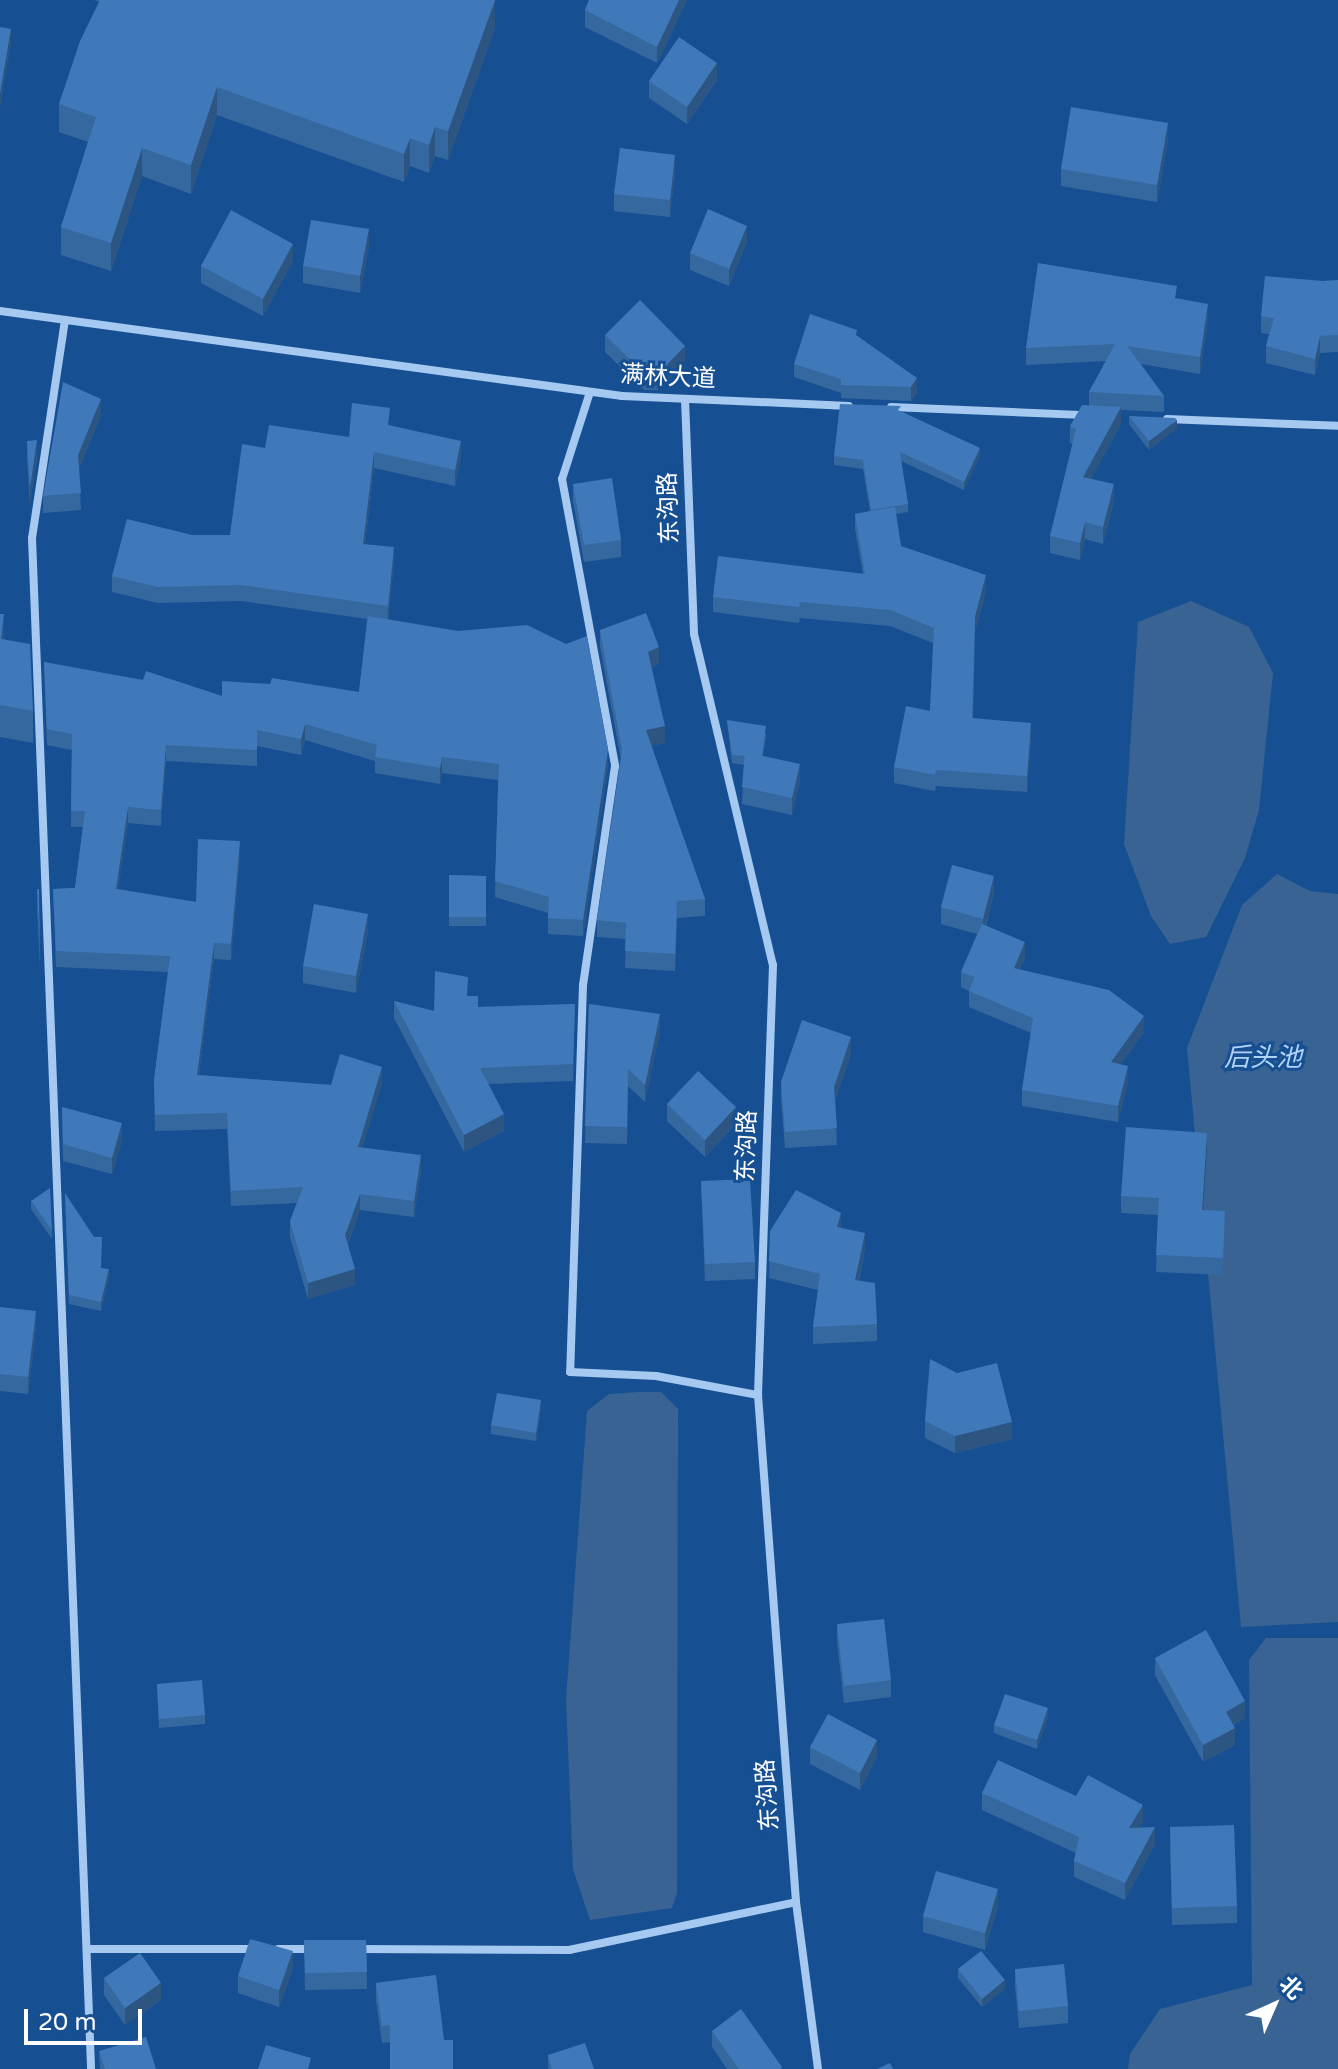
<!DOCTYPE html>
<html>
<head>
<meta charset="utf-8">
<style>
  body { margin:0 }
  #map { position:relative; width:1338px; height:2069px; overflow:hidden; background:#165092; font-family:"Varela Round","Noto Sans SC",sans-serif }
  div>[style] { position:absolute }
  .water>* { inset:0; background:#386392 }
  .street>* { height:8px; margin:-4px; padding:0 4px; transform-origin:4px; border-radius:4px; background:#a5c9f1 }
  .wall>* { inset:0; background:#3668a0 }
  .shaded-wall>* { inset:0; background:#2c5582 }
  .building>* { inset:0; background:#3f79ba }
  span { translate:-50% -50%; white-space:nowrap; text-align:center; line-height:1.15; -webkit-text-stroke:6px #165092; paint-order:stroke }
  .street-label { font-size:24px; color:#fff }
  .water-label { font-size:26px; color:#b1d3f7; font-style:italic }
  .north { position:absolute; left:1234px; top:1965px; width:80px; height:80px; -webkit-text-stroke:6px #165092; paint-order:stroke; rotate:45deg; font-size:22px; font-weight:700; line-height:32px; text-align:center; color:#fff }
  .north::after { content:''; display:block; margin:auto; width:28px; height:36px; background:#fff; clip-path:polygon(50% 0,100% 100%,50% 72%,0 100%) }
  .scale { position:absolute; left:24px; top:2009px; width:118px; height:36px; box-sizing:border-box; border:4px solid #fff; border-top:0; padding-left:10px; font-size:24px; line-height:28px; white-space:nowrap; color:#fff; -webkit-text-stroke:6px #165092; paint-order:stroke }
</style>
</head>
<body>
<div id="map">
  <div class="water">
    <i style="clip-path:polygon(1191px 601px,1249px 627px,1273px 673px,1259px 810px,1245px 858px,1206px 937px,1170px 944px,1151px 916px,1124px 844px,1138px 622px)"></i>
    <i style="clip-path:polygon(1277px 874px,1310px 891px,1338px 894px,1338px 1622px,1241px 1627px,1187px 1048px,1242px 905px)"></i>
    <i style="clip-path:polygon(638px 1392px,661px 1392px,678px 1409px,677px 1893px,672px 1908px,590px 1920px,573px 1869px,566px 1700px,587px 1411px,609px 1394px)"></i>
    <i style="clip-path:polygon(1266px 1638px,1338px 1638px,1338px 2069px,1128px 2069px,1130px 2054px,1160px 2009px,1252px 1985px,1249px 1660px)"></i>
  </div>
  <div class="street">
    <i style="left:0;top:311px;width:628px;rotate:7.78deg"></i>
    <i style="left:622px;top:396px;width:227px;rotate:2.5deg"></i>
    <i style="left:65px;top:320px;width:220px;rotate:98.6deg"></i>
    <i style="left:32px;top:538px;width:1532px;rotate:87.79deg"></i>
    <i style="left:590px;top:392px;width:91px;rotate:107.8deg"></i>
    <i style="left:562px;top:479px;width:292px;rotate:79.5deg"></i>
    <i style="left:615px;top:766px;width:221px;rotate:98.3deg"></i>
    <i style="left:583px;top:985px;width:387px;rotate:91.9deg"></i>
    <i style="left:570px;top:1372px;width:86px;rotate:2.7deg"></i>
    <i style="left:656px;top:1376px;width:104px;rotate:10.6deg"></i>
    <i style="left:685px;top:399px;width:235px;rotate:87.8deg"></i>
    <i style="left:694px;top:634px;width:340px;rotate:76.6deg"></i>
    <i style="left:773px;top:965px;width:430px;rotate:92deg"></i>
    <i style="left:758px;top:1395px;width:508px;rotate:85.71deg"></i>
    <i style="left:796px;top:1902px;width:168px;rotate:82.5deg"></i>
    <i style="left:891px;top:407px;width:194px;rotate:2.4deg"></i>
    <i style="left:1167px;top:419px;width:171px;rotate:2.3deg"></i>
    <i style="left:87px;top:1949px;width:169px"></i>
    <i style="left:278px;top:1949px;width:34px"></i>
    <i style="left:358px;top:1949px;width:211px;rotate:0.3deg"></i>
    <i style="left:569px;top:1950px;width:232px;rotate:-11.9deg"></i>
  </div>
  <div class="wall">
    <i style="clip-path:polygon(94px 0,495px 0,495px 28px,448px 160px,435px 156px,429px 173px,410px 166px,404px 182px,217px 115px,191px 194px,142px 176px,111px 271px,61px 255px,61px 227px,88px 142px,59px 132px,59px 104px,99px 2px)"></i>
    <i style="clip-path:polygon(589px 0,687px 0,657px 63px,585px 27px,585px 10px)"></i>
    <i style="clip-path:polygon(717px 80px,687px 124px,649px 98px,649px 81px)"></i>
    <i style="clip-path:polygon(1168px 140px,1157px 202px,1061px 186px,1061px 169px)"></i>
    <i style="clip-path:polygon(675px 172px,670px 217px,614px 211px,614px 194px)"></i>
    <i style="clip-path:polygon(747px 242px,729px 286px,690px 270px,690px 253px)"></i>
    <i style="clip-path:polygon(369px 246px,360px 293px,303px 283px,303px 266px)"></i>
    <i style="clip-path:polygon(293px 261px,263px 316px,201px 283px,201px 266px)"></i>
    <i style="clip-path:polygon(1338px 280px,1338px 352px,1320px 353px,1315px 375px,1266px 363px,1266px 346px,1269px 334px,1261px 333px,1261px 316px,1323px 281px)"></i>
    <i style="clip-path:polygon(1177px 299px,1208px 320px,1200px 374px,1141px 364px,1164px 396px,1164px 412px,1121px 410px,1121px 424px,1091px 479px,1114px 501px,1103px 544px,1085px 539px,1080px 560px,1050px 553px,1050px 536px,1073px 444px,1070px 443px,1070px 426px,1089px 406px,1089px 392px,1106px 361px,1026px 365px,1026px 348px)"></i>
    <i style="clip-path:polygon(605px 335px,685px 363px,658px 390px,644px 390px,605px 352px)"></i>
    <i style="clip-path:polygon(857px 336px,917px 392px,911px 401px,841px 398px,841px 393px,794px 377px,794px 364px)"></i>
    <i style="clip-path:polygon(901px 411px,980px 456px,964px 490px,901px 461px,908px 504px,908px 512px,896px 514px,901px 546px,986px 591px,975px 632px,973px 718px,1031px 738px,1027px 792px,936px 786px,935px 791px,894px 783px,894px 767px,930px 711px,933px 643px,890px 626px,800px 618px,799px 623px,713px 612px,713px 597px,863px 574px,855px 529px,855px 514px,870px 511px,863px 469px,834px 465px,834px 456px)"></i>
    <i style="clip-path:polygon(101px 416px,79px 469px,81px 510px,43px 513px,43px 496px)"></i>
    <i style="clip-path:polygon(1129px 416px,1177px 428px,1149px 450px,1129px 424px)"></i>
    <i style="clip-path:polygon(390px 425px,461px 457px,455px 486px,374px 468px,365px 545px,394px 563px,388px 619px,608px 766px,583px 936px,548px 934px,548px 913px,495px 897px,498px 780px,442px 773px,440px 784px,375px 773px,375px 761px,305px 740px,301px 755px,257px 746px,257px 766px,166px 761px,161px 826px,128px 823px,118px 889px,196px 902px,240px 857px,231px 960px,214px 959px,199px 1075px,331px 1085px,382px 1083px,362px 1148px,421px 1171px,414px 1217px,360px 1210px,348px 1244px,355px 1285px,308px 1299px,290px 1237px,290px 1221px,297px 1203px,231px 1206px,227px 1129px,155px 1131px,154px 1080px,168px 972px,56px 967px,53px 889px,75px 888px,83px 827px,71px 827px,72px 750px,47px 745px,44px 662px,222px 696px,359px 692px,367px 619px,242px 601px,158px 603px,112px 592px,112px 576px,192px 535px,230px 535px,265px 448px,349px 437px)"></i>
    <i style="clip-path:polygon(27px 441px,37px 457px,30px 504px,27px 458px)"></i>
    <i style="clip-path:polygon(573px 484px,621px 540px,621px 557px,584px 562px,573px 501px)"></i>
    <i style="clip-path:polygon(0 614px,4px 639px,33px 711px,33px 743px,0 737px)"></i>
    <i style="clip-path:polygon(600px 630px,659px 664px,651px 667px,665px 743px,651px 746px,705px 899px,705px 916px,677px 918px,675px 971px,625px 968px,626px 939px,597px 937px,597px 920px,621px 759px,600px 647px)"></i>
    <i style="clip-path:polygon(727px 720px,766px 734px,763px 756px,800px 781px,792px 815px,742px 804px,744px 765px,732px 763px)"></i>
    <i style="clip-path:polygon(449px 875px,486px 876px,486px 926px,449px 926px)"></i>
    <i style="clip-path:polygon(37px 889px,40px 952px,40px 968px,37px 906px)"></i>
    <i style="clip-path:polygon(994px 893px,986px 926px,1025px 958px,1020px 969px,1144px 1032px,1121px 1064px,1128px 1082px,1118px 1122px,1022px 1106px,1022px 1090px,1031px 1033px,969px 1007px,969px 991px,961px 987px,961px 972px,977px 934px,941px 924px,941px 907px)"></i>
    <i style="clip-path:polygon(368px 931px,356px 993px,303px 983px,303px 966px)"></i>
    <i style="clip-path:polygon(468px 996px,478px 1007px,575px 1004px,573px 1081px,488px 1084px,504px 1131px,464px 1152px,394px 1018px,394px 1001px,434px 1011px)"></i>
    <i style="clip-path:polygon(589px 1004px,660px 1031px,645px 1102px,628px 1086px,627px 1144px,585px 1143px)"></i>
    <i style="clip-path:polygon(851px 1054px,835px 1101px,837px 1145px,785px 1148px,781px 1099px,781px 1082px)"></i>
    <i style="clip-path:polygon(667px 1104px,736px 1124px,705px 1157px,667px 1121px)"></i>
    <i style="clip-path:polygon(62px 1107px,122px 1140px,112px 1174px,63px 1161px)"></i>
    <i style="clip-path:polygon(1207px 1150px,1203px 1210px,1225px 1228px,1223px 1275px,1156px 1272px,1158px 1215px,1121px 1213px,1121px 1196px)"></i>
    <i style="clip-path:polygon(701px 1181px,755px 1262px,755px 1279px,705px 1281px)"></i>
    <i style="clip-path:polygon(65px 1193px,101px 1268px,109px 1278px,101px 1311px,69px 1304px)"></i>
    <i style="clip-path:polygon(31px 1201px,52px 1231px,52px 1239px,31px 1209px)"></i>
    <i style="clip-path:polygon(841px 1227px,865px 1249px,859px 1281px,877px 1324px,877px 1341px,813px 1344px,813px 1327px,818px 1290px,769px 1278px,770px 1231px)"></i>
    <i style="clip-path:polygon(0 1307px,36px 1328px,28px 1394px,0 1391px)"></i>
    <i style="clip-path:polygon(957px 1373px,1012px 1439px,955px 1453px,925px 1438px,925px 1421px)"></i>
    <i style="clip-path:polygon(541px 1409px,536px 1441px,491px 1434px,491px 1425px)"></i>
    <i style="clip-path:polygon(837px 1624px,891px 1680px,891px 1697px,844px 1703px,837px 1641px)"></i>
    <i style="clip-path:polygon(1155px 1658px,1245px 1718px,1233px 1725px,1235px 1745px,1203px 1762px,1155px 1675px)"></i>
    <i style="clip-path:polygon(157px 1684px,205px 1715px,205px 1724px,159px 1728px)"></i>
    <i style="clip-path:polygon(1048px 1717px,1037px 1749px,994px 1733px,994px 1725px)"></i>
    <i style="clip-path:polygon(810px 1747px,877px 1757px,860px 1790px,810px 1764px)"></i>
    <i style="clip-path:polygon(982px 1793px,1076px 1796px,1143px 1821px,1139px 1827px,1155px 1844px,1125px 1900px,1074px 1877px,1074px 1861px,1076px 1853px,982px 1810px)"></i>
    <i style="clip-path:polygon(1170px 1843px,1237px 1906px,1237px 1923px,1172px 1925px)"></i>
    <i style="clip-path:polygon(998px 1906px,985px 1950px,923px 1932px,923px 1916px)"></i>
    <i style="clip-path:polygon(304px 1940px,366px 1940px,367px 1989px,305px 1990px)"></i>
    <i style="clip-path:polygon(293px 1968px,279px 2007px,238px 1993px,238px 1976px)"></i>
    <i style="clip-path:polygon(958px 1969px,1005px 1989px,982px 2007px,958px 1978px)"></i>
    <i style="clip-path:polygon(1015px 1969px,1068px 2006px,1068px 2023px,1019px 2028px,1015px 1986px)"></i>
    <i style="clip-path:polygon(436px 1975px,390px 2042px,382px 2043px,376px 2000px,376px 1983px)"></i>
    <i style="clip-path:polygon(104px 1978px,161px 2000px,125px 2025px,104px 1995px)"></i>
    <i style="clip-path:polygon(712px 2031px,782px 2069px,727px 2069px,712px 2047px)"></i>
    <i style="clip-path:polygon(99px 2051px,156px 2069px,100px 2069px)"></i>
    <i style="clip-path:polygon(548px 2055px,594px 2069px,548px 2069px)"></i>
  </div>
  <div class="shaded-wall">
    <i style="clip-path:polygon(495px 0,495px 28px,448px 160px,448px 131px)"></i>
    <i style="clip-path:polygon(679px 0,687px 0,657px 63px,657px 47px)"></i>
    <i style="clip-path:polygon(11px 29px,11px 44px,0 109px,0 94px)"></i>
    <i style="clip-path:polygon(717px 63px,717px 80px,687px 124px,687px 107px)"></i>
    <i style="clip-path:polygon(217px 87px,217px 115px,191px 194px,191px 165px)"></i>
    <i style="clip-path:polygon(1168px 123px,1168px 140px,1157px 202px,1157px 185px)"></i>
    <i style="clip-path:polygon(435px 127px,435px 156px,429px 173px,429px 145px)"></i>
    <i style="clip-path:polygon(410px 138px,410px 166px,404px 182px,404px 154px)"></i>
    <i style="clip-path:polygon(142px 148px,142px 176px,111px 271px,111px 243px)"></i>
    <i style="clip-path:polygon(675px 155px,675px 172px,670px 217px,670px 200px)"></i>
    <i style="clip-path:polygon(747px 226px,747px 242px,729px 286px,729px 269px)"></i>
    <i style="clip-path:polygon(369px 229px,369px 246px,360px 293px,360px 276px)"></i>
    <i style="clip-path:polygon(293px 244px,293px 261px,263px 316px,263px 299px)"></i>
    <i style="clip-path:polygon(1208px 304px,1208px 320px,1200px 374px,1200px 357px)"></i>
    <i style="clip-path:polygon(1320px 336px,1320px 353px,1315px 375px,1315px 359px)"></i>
    <i style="clip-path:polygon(685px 346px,685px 363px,658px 390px,658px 374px)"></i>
    <i style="clip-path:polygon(917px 378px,917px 392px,911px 401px,911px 387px)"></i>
    <i style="clip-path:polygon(101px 399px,101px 416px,78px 472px,78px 455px)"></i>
    <i style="clip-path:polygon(1121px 407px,1121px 424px,1083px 494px,1083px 477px)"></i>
    <i style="clip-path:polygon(1177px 420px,1177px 428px,1149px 450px,1149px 441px)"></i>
    <i style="clip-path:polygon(37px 440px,37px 457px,30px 504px,30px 487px)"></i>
    <i style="clip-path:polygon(461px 441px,461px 457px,455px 486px,455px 470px)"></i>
    <i style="clip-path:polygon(980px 448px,980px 456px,964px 490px,964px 482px)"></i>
    <i style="clip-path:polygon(374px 452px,374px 468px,363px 560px,363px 544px)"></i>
    <i style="clip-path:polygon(1114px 484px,1114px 501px,1103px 544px,1103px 527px)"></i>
    <i style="clip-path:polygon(1085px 522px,1085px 539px,1080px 560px,1080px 543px)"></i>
    <i style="clip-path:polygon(394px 547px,394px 563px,388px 622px,388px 606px)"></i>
    <i style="clip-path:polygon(986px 575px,986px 591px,975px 632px,975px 616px)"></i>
    <i style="clip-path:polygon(4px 614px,4px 646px,1px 639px)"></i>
    <i style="clip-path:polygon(659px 647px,659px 664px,648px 669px,648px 652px)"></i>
    <i style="clip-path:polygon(1031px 723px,1031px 738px,1027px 792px,1027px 776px)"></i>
    <i style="clip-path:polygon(305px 724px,305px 740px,301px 755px,301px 739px)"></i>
    <i style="clip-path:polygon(665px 726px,665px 743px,646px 747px,646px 730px)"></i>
    <i style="clip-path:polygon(166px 745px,166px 761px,161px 826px,161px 810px)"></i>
    <i style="clip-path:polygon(608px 750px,608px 766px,583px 936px,583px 920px)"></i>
    <i style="clip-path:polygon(442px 757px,442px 773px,440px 784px,440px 768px)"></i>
    <i style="clip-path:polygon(800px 764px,800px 781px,792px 815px,792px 798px)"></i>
    <i style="clip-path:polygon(128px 807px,128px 823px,116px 905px,116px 889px)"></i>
    <i style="clip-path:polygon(240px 841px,240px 857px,231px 960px,231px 944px)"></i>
    <i style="clip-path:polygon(994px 876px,994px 893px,983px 935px,983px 919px)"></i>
    <i style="clip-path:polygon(368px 914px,368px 931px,356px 993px,356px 976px)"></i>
    <i style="clip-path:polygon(1025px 942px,1025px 958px,1014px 984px,1014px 968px)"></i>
    <i style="clip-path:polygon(214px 943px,214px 959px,197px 1091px,197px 1075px)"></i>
    <i style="clip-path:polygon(660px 1014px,660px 1031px,645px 1102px,645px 1085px)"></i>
    <i style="clip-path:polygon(1144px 1016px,1144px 1032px,1111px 1078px,1111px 1062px)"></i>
    <i style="clip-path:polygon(851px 1037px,851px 1054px,834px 1104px,834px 1087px)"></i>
    <i style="clip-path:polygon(1128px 1066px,1128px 1082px,1118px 1122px,1118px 1106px)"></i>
    <i style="clip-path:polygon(382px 1067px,382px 1083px,358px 1163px,358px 1147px)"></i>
    <i style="clip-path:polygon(736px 1107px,736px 1124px,705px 1157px,705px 1140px)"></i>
    <i style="clip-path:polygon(504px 1114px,504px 1131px,464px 1152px,464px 1135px)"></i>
    <i style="clip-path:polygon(122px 1123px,122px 1140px,112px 1174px,112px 1158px)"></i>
    <i style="clip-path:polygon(1207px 1133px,1207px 1150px,1202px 1227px,1202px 1210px)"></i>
    <i style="clip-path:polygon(421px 1155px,421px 1171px,414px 1217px,414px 1201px)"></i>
    <i style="clip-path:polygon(360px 1194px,360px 1210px,345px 1251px,345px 1235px)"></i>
    <i style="clip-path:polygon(841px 1213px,841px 1230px,837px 1227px)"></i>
    <i style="clip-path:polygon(865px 1233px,865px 1249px,855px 1297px,855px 1280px)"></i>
    <i style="clip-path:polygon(109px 1269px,109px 1278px,101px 1311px,101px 1302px)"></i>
    <i style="clip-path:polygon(355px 1269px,355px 1285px,308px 1299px,308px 1283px)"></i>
    <i style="clip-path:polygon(36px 1311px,36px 1328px,28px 1394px,28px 1377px)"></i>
    <i style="clip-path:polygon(541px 1400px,541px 1409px,536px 1441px,536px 1433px)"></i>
    <i style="clip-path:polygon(1012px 1422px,1012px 1439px,955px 1453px,955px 1436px)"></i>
    <i style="clip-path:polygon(1245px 1701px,1245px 1718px,1226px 1728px,1226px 1712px)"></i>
    <i style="clip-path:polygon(1048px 1708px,1048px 1717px,1037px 1749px,1037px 1740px)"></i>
    <i style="clip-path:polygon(1235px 1728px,1235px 1745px,1203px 1762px,1203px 1745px)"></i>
    <i style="clip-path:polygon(877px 1740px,877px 1757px,860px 1790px,860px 1773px)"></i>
    <i style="clip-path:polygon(1143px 1805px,1143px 1821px,1129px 1845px,1129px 1828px)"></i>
    <i style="clip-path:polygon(1155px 1827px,1155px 1844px,1125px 1900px,1125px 1883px)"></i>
    <i style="clip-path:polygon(998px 1889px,998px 1906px,985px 1950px,985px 1933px)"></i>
    <i style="clip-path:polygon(293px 1951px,293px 1968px,279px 2007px,279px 1990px)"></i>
    <i style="clip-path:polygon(1005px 1980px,1005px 1989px,982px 2007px,982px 1999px)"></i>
    <i style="clip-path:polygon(161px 1983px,161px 2000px,125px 2025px,125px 2008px)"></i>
  </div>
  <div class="building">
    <i style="clip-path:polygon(100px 0,495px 0,448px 131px,435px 127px,429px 145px,410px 138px,404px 154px,217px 87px,191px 165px,142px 148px,111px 243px,61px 227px,96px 117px,59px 104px,80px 41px)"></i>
    <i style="clip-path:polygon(589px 0,679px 0,657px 47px,585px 10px)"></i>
    <i style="clip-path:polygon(0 27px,11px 29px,0 94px)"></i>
    <i style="clip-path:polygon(679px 37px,717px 63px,687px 107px,649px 81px)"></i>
    <i style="clip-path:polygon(1071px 107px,1168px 123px,1157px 185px,1061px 169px)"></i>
    <i style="clip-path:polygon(620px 148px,675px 155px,670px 200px,614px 194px)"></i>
    <i style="clip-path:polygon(708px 209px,747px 226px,729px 269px,690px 253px)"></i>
    <i style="clip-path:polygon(231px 210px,293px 244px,263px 299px,201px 266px)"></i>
    <i style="clip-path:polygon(311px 220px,369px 229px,360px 276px,303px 266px)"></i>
    <i style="clip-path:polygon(1038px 263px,1177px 286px,1175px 298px,1208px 304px,1200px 357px,1127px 346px,1164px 396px,1089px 392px,1115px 344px,1026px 348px)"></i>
    <i style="clip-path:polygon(1265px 276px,1323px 281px,1338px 280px,1338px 335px,1320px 336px,1315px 359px,1266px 346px,1274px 318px,1261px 316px)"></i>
    <i style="clip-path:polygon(640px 300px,685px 346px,658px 374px,644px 373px,605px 335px)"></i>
    <i style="clip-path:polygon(810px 314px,857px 330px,856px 335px,917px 378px,911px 387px,841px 385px,841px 379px,794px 364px)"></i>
    <i style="clip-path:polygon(63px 382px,101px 399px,78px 455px,81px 493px,43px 496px)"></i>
    <i style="clip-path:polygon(352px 403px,390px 408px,388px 425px,461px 441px,455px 470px,374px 452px,363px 544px,394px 547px,388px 606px,242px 585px,158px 587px,112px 576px,127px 519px,192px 535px,230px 535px,242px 444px,265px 448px,269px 425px,349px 437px)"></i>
    <i style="clip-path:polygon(840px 404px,901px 406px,898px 410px,980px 448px,964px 482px,900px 452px,908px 504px,871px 510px,863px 460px,834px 456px)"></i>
    <i style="clip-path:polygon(1082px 405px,1121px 407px,1083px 477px,1114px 484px,1103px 527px,1085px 522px,1080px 543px,1050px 536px,1076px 429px,1070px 426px)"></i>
    <i style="clip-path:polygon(1129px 416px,1175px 418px,1177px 420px,1149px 441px)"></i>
    <i style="clip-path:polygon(37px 440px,30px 487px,27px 441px)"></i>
    <i style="clip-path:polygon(612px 478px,621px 540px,584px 545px,573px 484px)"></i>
    <i style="clip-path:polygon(895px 507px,901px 546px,986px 575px,975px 616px,972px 718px,1031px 723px,1027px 776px,936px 770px,935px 775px,894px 767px,906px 706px,930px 711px,934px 628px,890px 610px,800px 602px,799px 607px,713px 597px,718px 556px,865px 574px,855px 514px)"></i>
    <i style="clip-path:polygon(646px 613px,659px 647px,648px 652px,665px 726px,646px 730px,705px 899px,677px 901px,675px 954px,625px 951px,626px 923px,597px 920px,622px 750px,600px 630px)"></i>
    <i style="clip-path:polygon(0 614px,4px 614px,1px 639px,30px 644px,33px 711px,0 705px)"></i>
    <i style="clip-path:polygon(368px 616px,458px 631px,527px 625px,566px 644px,587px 636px,608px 750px,583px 920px,548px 918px,549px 897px,495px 881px,499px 764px,442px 757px,440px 768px,375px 757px,377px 745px,305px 724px,301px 739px,257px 730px,257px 750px,166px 745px,161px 810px,128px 807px,116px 889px,196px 902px,198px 839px,240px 841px,231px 944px,214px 943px,197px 1075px,331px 1085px,340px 1054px,382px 1067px,358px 1147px,421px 1155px,414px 1201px,360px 1194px,345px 1235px,355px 1269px,308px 1283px,290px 1221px,303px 1187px,231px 1191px,227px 1113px,155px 1115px,154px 1080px,170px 956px,56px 951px,53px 889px,75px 888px,85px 811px,71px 811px,72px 734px,47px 729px,44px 662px,143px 680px,146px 671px,222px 696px,222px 681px,270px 684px,272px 678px,359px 692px)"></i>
    <i style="clip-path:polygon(727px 720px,766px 726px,762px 756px,745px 752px,745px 756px,732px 755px)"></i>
    <i style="clip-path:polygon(745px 752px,800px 764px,792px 798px,742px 787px)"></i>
    <i style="clip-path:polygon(952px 865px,994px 876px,983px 919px,941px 907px)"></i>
    <i style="clip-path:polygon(449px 875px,486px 876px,486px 917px,449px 917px)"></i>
    <i style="clip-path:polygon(37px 889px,39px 889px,40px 952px)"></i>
    <i style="clip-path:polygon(314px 904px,368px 914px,356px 976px,303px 966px)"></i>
    <i style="clip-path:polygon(982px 924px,1025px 942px,1014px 968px,1109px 990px,1144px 1016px,1111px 1062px,1128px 1066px,1118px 1106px,1022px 1090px,1033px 1018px,969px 991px,975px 977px,961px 972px)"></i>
    <i style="clip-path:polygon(435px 971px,468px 977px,467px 996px,478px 996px,478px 1007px,575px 1004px,573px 1064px,480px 1068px,504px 1114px,464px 1135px,394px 1001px,434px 1011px)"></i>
    <i style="clip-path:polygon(589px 1004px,660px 1014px,645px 1085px,628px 1069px,627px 1127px,585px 1126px)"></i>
    <i style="clip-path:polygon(802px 1020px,851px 1037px,834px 1087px,837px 1128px,785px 1132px,781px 1082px)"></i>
    <i style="clip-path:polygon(698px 1071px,736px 1107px,705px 1140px,667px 1104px)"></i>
    <i style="clip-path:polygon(62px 1107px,122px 1123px,112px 1158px,63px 1144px)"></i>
    <i style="clip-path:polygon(1126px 1127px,1207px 1133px,1202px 1210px,1225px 1211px,1223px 1258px,1156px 1255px,1159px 1198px,1121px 1196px)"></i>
    <i style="clip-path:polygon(750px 1179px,755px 1262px,705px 1264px,701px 1181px)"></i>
    <i style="clip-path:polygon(50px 1188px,52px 1231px,31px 1201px)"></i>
    <i style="clip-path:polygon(796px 1190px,841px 1213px,837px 1227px,865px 1233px,855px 1280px,875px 1283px,877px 1324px,813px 1327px,820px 1274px,769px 1261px,770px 1231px)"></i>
    <i style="clip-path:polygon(65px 1193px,94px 1237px,102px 1237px,101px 1268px,109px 1269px,101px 1302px,69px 1295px)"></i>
    <i style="clip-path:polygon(0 1307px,36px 1311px,28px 1377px,0 1374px)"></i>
    <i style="clip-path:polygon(930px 1359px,957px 1373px,997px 1363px,1012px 1422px,955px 1436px,925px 1421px)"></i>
    <i style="clip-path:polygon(497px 1393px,541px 1400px,536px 1433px,491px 1425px)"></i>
    <i style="clip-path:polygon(884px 1619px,891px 1680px,844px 1686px,837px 1624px)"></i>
    <i style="clip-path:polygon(1206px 1630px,1245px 1701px,1226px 1712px,1235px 1728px,1203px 1745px,1155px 1658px)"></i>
    <i style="clip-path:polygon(202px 1680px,205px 1715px,159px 1719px,157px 1684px)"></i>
    <i style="clip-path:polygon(1005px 1694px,1048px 1708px,1037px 1740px,994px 1725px)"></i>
    <i style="clip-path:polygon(828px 1714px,877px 1740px,860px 1773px,810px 1747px)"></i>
    <i style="clip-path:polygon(998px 1760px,1076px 1796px,1088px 1775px,1143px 1805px,1129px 1828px,1155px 1827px,1125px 1883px,1074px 1861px,1079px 1837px,982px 1793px)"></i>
    <i style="clip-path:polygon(1234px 1825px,1237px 1906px,1172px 1908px,1170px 1827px)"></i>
    <i style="clip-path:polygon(936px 1871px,998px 1889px,985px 1933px,923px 1916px)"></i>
    <i style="clip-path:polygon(250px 1939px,293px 1951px,279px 1990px,238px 1976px)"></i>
    <i style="clip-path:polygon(304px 1940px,366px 1940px,367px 1972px,305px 1973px)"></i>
    <i style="clip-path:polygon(981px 1951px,1005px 1980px,982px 1999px,958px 1969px)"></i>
    <i style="clip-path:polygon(140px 1953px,161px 1983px,125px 2008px,104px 1978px)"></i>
    <i style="clip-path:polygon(1064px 1964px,1068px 2006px,1019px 2011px,1015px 1969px)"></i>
    <i style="clip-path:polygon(436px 1975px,444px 2040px,453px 2040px,453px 2069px,390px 2069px,390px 2025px,382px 2026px,376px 1983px)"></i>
    <i style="clip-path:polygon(741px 2009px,782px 2067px,780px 2069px,739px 2069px,712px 2031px)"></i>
    <i style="clip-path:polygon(146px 2037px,156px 2069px,105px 2069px,99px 2051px)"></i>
    <i style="clip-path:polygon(585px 2043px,594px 2069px,552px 2069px,548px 2055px)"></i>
    <i style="clip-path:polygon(266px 2045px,311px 2058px,308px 2069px,258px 2069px)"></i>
    <i style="clip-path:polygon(890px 2063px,893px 2069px,877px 2069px)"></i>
  </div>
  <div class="street-label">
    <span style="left:668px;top:377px;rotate:3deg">满林大道</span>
    <span style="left:669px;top:508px;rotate:-92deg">东沟路</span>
    <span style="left:747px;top:1146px;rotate:-88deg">东沟路</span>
    <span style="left:768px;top:1795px;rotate:-94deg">东沟路</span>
  </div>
  <div class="water-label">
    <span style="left:1263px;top:1058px">后头池</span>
  </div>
  <div class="north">北</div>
  <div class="scale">20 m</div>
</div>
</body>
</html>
